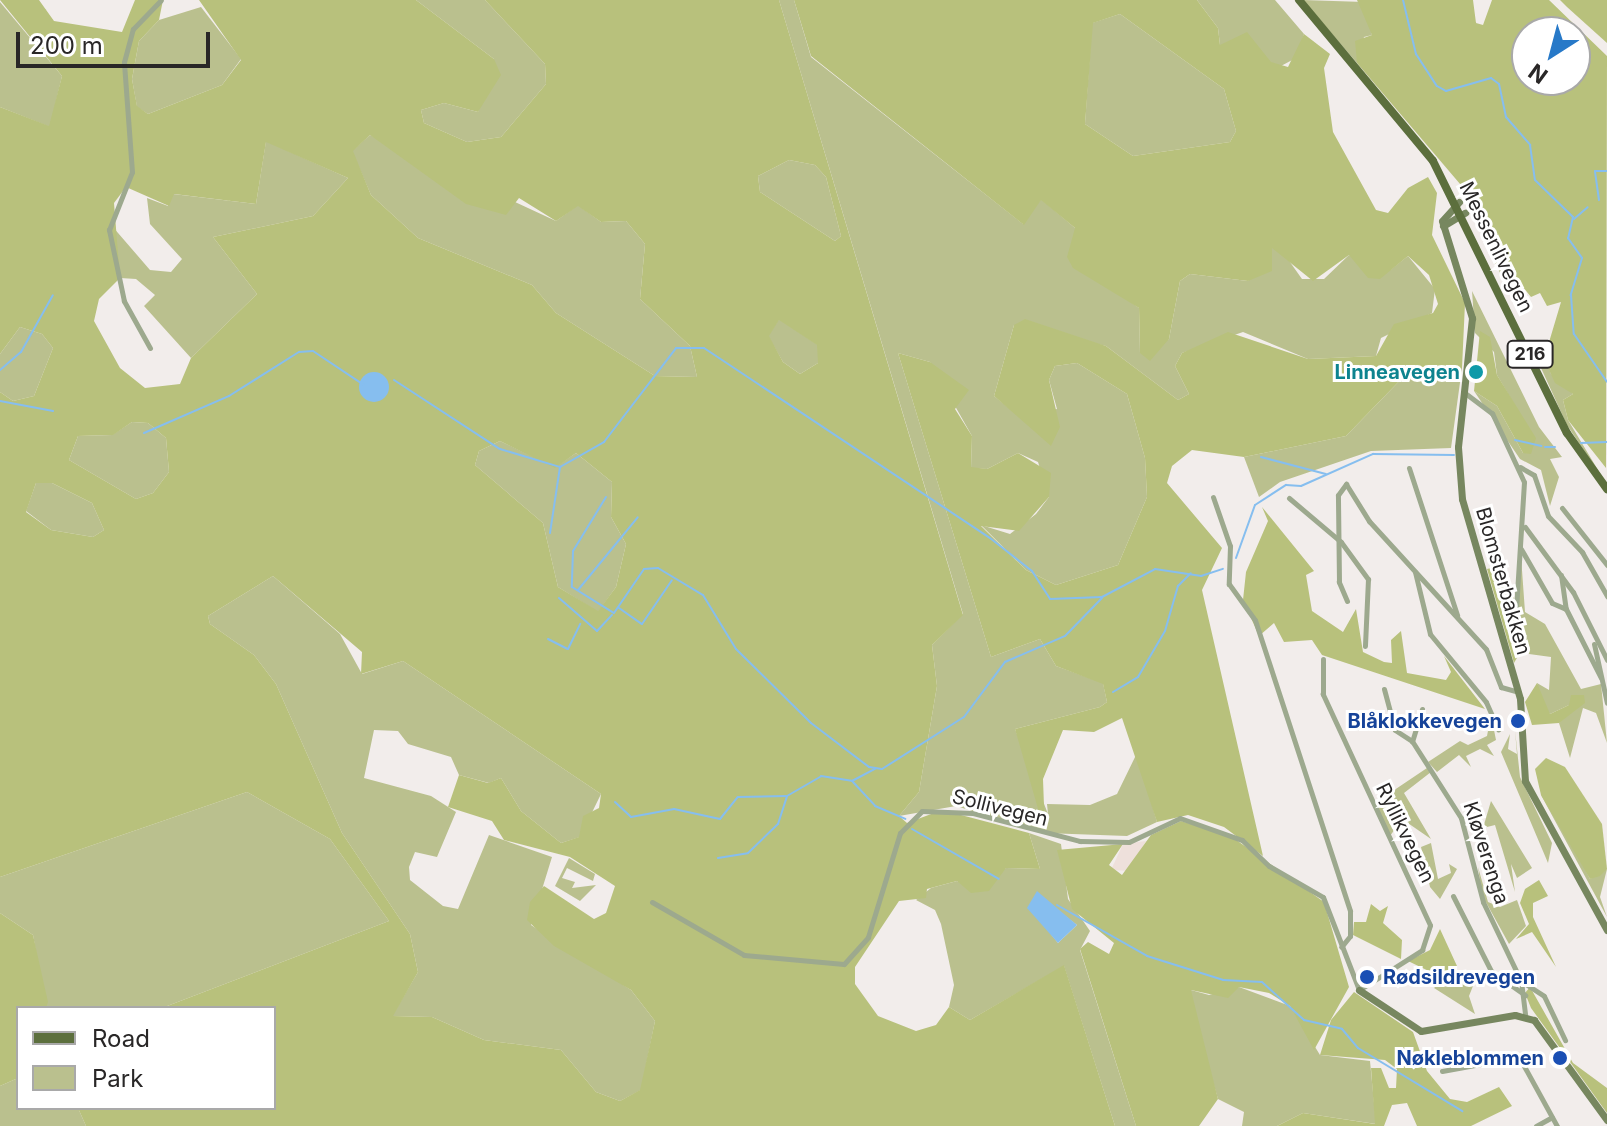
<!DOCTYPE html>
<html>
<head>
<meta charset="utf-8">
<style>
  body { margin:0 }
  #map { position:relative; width:1607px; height:1126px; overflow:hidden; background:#f2edeb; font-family:Inter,sans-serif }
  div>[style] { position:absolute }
  .built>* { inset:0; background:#eee0db }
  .green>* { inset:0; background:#bac08e }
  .forest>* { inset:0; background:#b8c17c }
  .water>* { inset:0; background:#86beef }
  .round { border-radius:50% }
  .stream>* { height:2px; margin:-1px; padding:0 1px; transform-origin:1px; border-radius:1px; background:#86beef }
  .street>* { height:5px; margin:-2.5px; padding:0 2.5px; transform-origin:2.5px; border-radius:2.5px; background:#9da98e }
  .secondary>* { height:7px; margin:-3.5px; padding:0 3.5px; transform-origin:3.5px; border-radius:3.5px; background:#77875f }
  .primary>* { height:8px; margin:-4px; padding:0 4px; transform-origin:4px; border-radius:4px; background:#5c6f3d }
  .dots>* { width:22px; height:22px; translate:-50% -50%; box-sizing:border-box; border:4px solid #fff; border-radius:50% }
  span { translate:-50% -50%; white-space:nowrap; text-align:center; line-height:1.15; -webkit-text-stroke:6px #fff; paint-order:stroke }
  .shield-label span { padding:2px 6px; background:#fff; border:2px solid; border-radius:6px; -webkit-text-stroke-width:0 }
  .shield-label { font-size:18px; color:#292727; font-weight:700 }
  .street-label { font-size:20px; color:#292727 }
  .culture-label { font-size:20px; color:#0d838f; font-weight:700 }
  .right { translate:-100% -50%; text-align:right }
  .transit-label { font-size:20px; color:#164399; font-weight:700 }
  .left { translate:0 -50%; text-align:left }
  .legend { position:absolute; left:16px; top:1006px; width:260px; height:104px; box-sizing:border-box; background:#fff; border:2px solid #a9a9a9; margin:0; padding:10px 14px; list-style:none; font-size:24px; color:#292727 }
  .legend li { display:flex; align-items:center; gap:16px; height:40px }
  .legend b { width:40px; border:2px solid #a9a9a9 }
  .north { position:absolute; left:1511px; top:16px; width:80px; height:80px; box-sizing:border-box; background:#fff; border:2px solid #a9a9a9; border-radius:50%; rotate:216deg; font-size:22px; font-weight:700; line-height:32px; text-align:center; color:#292727 }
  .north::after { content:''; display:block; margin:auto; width:28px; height:36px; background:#2779c8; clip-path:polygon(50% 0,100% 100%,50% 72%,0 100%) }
  .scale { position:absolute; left:16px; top:32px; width:194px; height:36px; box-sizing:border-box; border:4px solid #292727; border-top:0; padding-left:10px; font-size:24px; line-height:28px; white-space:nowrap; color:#292727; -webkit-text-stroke:6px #fff; paint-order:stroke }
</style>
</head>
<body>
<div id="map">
  <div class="built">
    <i style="clip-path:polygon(1146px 841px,1129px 871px,1111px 870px,1123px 844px)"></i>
  </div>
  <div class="green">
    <i style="clip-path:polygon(416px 0,485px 0,545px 64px,546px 84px,501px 137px,467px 142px,424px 123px,421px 110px,444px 103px,478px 112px,494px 59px)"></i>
    <i style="clip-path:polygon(779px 0,794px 0,811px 57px,1023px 224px,1041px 199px,1075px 228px,1106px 284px,1139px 308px,1140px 353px,1169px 339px,1180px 281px,1190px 274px,1248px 281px,1271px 248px,1280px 248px,1302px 279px,1324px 279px,1349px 255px,1389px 271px,1408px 256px,1435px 289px,1432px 313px,1381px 338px,1376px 356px,1308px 359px,1243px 332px,1182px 353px,1175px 366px,1189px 394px,1178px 400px,1106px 346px,1014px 325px,994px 396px,1020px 417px,1057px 409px,1049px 380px,1055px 366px,1077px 363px,1127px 394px,1145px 458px,1147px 497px,1118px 565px,1056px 585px,1026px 570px,981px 525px,1010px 534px,1036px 514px,1049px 497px,1038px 462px,1018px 453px,987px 469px,971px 468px,972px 436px,930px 362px,898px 353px,991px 657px,1040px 639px,1056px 666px,1103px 683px,1107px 702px,1100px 707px,1015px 729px,1048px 814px,1047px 804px,1090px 805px,1117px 794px,1137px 753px,1157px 822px,1127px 836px,1045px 833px,956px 806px,899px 816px,919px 792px,937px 686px,932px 645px,963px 614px)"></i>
    <i style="clip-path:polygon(1197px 0,1275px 0,1304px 34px,1296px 58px,1279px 67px,1220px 45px,1218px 28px)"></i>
    <i style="clip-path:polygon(1303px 0,1364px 2px,1372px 35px,1364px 37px,1357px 63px)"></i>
    <i style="clip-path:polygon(0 2px,62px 76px,50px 127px,0 107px)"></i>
    <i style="clip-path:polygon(201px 7px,241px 59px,222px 85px,148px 114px,137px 107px,132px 79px,139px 41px,159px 20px)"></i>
    <i style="clip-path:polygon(1120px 14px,1224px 89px,1236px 131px,1230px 142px,1133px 156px,1085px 124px,1092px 23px)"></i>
    <i style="clip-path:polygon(370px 135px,556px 221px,578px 205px,601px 222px,626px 221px,645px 244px,640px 299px,690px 346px,697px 377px,655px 376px,556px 313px,532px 285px,418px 238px,371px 195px,352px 151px)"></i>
    <i style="clip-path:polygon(266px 141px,348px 178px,313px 216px,213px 237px,257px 294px,191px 358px,144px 306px,155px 295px,136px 279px,120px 278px,112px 226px,150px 270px,171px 272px,182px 259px,150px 224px,147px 198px,168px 206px,173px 194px,256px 204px)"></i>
    <i style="clip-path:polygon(789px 160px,815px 165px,826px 177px,841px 236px,835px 241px,760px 192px,758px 176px)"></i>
    <i style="clip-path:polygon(1482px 236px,1493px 244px,1520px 280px,1507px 287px)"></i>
    <i style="clip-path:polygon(1472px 291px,1539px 427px,1562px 457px,1550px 459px,1559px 477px,1550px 506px,1541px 470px,1520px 459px,1474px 391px,1497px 406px,1523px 453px,1530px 431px,1497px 375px,1494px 352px,1475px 333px)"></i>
    <i style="clip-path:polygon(779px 319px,818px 345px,818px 363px,800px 374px,783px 362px,768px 336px)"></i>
    <i style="clip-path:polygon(20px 327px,42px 334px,53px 348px,34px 396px,13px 401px,0 392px,0 354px)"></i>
    <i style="clip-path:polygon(1544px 353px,1551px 374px,1573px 394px,1563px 400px,1568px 420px,1607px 485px,1567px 425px,1536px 357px)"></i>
    <i style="clip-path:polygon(1462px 368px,1451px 448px,1371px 451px,1280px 482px,1259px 497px,1244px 457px,1346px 436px,1410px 370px)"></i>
    <i style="clip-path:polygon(132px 422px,148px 423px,166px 438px,169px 472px,153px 493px,136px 499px,69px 460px,78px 436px,112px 435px)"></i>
    <i style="clip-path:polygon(500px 441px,555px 467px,576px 453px,612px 482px,611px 517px,626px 544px,616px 587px,598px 612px,558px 587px,543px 523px,475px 465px,479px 451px)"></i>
    <i style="clip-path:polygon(36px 483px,52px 483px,92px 503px,104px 530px,93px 537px,51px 530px,26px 511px)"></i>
    <i style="clip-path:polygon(1521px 556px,1525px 612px,1545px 624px,1581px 689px,1601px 684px,1607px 743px,1596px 713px,1583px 708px,1570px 758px,1559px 723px,1569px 705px,1550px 714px,1542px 708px,1537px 683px,1549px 690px,1551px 657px,1529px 654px,1517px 616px)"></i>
    <i style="clip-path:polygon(273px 576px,340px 634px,362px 674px,403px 661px,601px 794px,580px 837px,561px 843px,521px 811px,501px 778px,489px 783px,459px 775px,451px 757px,408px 744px,398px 731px,374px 730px,364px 778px,431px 796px,456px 812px,437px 857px,415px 852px,409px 867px,410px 880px,443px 906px,458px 909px,489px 835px,552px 857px,531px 925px,631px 990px,655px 1021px,641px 1090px,620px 1101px,596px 1092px,561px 1050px,484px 1040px,432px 1017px,392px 1016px,418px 972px,410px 934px,342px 833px,276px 684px,254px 655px,210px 624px,208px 616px)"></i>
    <i style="clip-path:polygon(1491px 715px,1496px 740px,1487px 745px,1494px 756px,1480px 749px,1466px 756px,1471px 767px,1459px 755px,1437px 772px,1428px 762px,1460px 741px,1468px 745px,1487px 736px)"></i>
    <i style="clip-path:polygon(1515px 730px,1520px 777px,1552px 843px,1548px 863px,1501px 752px,1510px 734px,1508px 749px,1517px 754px)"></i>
    <i style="clip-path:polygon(1427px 768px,1431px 772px,1404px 793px,1431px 839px,1402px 819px,1390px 836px,1375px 803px)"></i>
    <i style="clip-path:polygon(247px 792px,330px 839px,389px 921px,162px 1008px,46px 1008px,33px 935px,0 913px,0 877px)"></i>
    <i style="clip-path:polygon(1541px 795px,1548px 799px,1556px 810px,1590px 879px,1607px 869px,1600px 897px,1607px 917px)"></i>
    <i style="clip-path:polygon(1491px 801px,1532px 868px,1517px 878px,1511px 864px,1515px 892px,1495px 825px,1483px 828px)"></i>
    <i style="clip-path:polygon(evenodd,1029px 833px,1061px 844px,1068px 899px,1090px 931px,1080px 950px,1136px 1126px,1115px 1126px,1064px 966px,970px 1020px,949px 1007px,954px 985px,941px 924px,935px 910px,916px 900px,931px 888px,957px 881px,969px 888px,1006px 868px,1040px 869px,1029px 833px,1043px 899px,1077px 925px,1058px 943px,1034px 913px,1043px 899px)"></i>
    <i style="clip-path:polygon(1431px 843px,1438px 879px,1451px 873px,1449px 864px,1457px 869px,1440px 899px,1430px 887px,1421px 847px)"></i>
    <i style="clip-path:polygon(569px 858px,595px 874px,593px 881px,567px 868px,562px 878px,575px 882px,572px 888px,596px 885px,580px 901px,555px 886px)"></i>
    <i style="clip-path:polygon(1478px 867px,1488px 902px,1500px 907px,1517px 900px,1526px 926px,1509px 944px,1482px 895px)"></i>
    <i style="clip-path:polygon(1448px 974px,1475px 981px,1469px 996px,1475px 1014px,1434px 988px)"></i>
    <i style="clip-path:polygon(1239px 987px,1290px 1006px,1320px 1055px,1370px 1061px,1376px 1124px,1303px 1113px,1277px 1126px,1242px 1126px,1244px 1112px,1218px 1099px,1189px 999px,1191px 990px,1209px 995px)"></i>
    <i style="clip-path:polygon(18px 1078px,18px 1108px,78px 1108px,86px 1126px,0 1126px,0 1086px)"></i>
  </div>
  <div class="forest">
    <i style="clip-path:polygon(evenodd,0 0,39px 0,54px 21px,122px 32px,135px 0,163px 0,159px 20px,139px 41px,132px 79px,137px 106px,148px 114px,222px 85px,241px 60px,199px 0,416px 0,494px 59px,501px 75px,478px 112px,444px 103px,421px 110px,424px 123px,467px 142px,501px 137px,546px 84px,545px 64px,485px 0,779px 0,963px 615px,932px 645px,937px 686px,919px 792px,899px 816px,907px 823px,942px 810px,1029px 833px,1040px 869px,1006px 868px,989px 891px,971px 893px,957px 881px,927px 889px,926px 898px,899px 901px,855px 967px,855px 984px,878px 1016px,916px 1031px,936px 1025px,949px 1007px,970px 1020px,1064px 965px,1115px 1126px,86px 1126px,78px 1108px,274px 1108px,274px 1008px,162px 1008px,389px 921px,330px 839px,247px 792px,0 877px,0 392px,13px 401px,34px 396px,53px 348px,42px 334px,20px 327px,0 354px,0 107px,49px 126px,62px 76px,0 0,370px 135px,466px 204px,506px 215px,519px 198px,556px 221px,578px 206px,601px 222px,626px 221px,645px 244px,640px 299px,690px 346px,697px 377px,655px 376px,556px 313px,532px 285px,418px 238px,371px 195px,353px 151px,370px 135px,0 0,266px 142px,348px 178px,313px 216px,213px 237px,257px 294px,191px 358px,180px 384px,145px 388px,120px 368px,94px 321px,99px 299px,120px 278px,114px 203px,126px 187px,169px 206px,174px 194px,256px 204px,266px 142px,0 0,789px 160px,815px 165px,826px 177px,841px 236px,835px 241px,760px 192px,758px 176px,789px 160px,0 0,779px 320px,817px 345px,818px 363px,800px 374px,783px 362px,769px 336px,779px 320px,0 0,132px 422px,148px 423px,166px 438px,169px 472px,153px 493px,136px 499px,69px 460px,78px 436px,113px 435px,132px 422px,0 0,500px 441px,555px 468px,576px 453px,612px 482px,611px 517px,626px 544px,616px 587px,598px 611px,558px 587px,543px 523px,475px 465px,479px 451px,500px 441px,0 0,36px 483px,52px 483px,92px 503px,104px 530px,93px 537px,51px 530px,26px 512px,36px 483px,0 0,273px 576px,362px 652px,361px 674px,403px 661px,601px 794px,599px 808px,583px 816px,579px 837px,561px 843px,521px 811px,501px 778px,488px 783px,459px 775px,448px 807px,492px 821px,504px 840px,570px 857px,615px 886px,606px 913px,594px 919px,544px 886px,530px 902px,527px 920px,554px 946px,631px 990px,655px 1021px,640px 1090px,620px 1101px,596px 1092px,561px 1050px,484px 1040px,432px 1017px,393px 1016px,418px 972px,410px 934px,342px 833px,276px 684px,254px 655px,210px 624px,208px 616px,273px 576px)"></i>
    <i style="clip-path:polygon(evenodd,794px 0,1197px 0,1218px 28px,1220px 45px,1247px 32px,1271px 62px,1288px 67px,1304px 34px,1330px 54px,1324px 68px,1333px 132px,1376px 210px,1388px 213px,1408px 188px,1428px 177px,1437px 193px,1432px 235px,1465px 303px,1462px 368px,1410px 370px,1346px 436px,1244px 457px,1192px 450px,1172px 466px,1167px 483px,1222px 548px,1202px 590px,1263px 856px,1224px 827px,1188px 815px,1157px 822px,1122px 718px,1094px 732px,1063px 730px,1043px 779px,1045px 833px,1015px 729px,1100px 707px,1107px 702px,1103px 684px,1056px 666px,1040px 639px,991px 657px,898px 353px,930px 362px,969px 390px,955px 409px,972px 436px,971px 467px,987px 469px,1018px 453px,1051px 473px,1049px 497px,1019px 531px,981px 526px,1026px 570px,1056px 585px,1118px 565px,1147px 497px,1145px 458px,1127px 394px,1077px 363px,1055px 366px,1049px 380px,1060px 427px,1051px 446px,994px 396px,1014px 325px,1025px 319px,1106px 346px,1178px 400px,1189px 394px,1175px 366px,1182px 353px,1228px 332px,1308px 359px,1376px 356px,1394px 324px,1433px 313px,1438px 304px,1429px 275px,1408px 256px,1380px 279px,1368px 278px,1349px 255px,1313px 281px,1272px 248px,1272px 271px,1248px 281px,1190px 274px,1180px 281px,1169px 339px,1150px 361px,1140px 353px,1139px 308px,1073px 268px,1067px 257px,1075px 228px,1041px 200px,1024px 225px,811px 56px,794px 0,1120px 14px,1224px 89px,1236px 131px,1230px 142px,1133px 156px,1085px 124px,1093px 23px,1120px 14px)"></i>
    <i style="clip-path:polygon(evenodd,1357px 0,1473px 0,1476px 23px,1483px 25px,1492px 0,1549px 0,1607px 56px,1606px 468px,1568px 420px,1563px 400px,1573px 394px,1555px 383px,1544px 359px,1561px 302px,1547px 306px,1540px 293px,1531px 297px,1482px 236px,1466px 191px,1357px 63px,1355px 41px,1372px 35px,1357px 0,1527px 32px,1575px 32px,1575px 80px,1527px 80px,1527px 32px)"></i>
    <i style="clip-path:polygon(1560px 0,1607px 0,1607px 43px,1567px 7px)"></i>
    <i style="clip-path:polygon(1480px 331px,1490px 337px,1497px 375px,1536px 438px,1531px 454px,1523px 453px,1497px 406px,1474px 391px)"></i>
    <i style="clip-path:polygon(1262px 507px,1314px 571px,1306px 575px,1312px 611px,1343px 632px,1356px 609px,1363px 652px,1384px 662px,1392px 663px,1391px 640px,1401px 631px,1407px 673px,1446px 680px,1451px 672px,1444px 656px,1485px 709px,1322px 655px,1312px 640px,1284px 642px,1274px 623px,1259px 636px,1243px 600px,1246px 572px,1268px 521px)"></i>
    <i style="clip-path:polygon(1495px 567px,1513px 592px,1522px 649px,1514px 663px,1487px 569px)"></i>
    <i style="clip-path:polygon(1537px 683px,1550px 714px,1569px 705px,1571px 695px,1584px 695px,1585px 703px,1559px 723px,1532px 725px,1525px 702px)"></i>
    <i style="clip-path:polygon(1546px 758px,1565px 767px,1602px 824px,1607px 869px,1600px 876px,1590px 879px,1541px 795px,1535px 769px)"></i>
    <i style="clip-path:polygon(1181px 821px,1232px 837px,1324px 902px,1349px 987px,1314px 1050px,1290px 1006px,1269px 993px,1239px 987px,1228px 998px,1191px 990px,1218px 1099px,1199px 1126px,1136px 1126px,1080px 949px,1088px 942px,1109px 954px,1114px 943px,1072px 909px,1057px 850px,1123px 844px,1109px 865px,1122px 875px,1151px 835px)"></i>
    <i style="clip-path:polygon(1539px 880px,1548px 896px,1533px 903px,1533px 917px,1556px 967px,1532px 932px,1516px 939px,1529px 924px,1520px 903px,1525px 889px)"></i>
    <i style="clip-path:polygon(1371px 904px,1380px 911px,1388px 906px,1383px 923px,1402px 940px,1401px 959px,1353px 935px,1354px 922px,1366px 922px)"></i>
    <i style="clip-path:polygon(0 913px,33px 935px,48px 1002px,46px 1008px,18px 1008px,18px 1078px,0 1086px)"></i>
    <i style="clip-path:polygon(1440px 929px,1457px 966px,1439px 976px,1408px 961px,1430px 950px)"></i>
    <i style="clip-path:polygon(1530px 987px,1573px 1063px,1607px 1088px,1607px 1113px,1531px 1008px,1525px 993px)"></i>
    <i style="clip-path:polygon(1354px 992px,1413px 1032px,1427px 1071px,1450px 1099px,1467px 1102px,1499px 1087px,1512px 1106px,1471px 1126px,1417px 1126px,1407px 1103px,1392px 1105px,1384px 1126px,1277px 1126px,1303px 1113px,1375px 1124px,1371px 1068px,1381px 1068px,1389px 1088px,1396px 1088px,1397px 1069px,1385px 1060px,1320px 1055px,1331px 1020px)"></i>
  </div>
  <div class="water">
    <i class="round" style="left:359px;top:372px;width:30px;height:30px"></i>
    <i style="clip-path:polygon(1037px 891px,1077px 925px,1058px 943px,1027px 908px)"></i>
  </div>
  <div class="stream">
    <i style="left:1403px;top:0;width:56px;rotate:76.5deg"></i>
    <i style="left:1416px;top:54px;width:38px;rotate:57deg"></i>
    <i style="left:1437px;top:86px;width:10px;rotate:29deg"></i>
    <i style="left:1446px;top:91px;width:47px;rotate:-16.1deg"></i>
    <i style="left:1491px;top:78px;width:10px;rotate:37deg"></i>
    <i style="left:1499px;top:84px;width:34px;rotate:78deg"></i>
    <i style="left:1506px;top:117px;width:37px;rotate:49deg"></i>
    <i style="left:1530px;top:145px;width:35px;rotate:82deg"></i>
    <i style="left:1535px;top:180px;width:53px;rotate:44.2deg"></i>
    <i style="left:1573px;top:217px;width:22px;rotate:103deg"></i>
    <i style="left:1568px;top:238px;width:24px;rotate:55deg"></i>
    <i style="left:1582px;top:258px;width:39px;rotate:107deg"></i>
    <i style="left:1571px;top:295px;width:39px;rotate:86deg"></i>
    <i style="left:1574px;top:334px;width:58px;rotate:55.5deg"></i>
    <i style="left:1599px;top:200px;width:29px;rotate:-98deg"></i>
    <i style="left:1595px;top:171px;width:12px"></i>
    <i style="left:1574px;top:219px;width:18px;rotate:-41deg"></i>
    <i style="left:0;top:370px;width:28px;rotate:-41deg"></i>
    <i style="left:21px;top:352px;width:65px;rotate:-60.7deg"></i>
    <i style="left:394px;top:380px;width:126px;rotate:33.1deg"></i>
    <i style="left:500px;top:449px;width:63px;rotate:16.7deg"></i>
    <i style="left:560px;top:467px;width:51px;rotate:-29.6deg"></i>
    <i style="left:604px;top:442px;width:118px;rotate:-52.5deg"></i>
    <i style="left:676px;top:348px;width:28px"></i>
    <i style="left:704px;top:348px;width:343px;rotate:33.6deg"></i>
    <i style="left:990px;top:538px;width:53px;rotate:38.2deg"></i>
    <i style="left:1032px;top:571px;width:33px;rotate:57deg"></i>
    <i style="left:1050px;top:599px;width:52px;rotate:-2.2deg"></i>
    <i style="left:1102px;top:597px;width:60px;rotate:-27.8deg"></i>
    <i style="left:1155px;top:569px;width:47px;rotate:8.7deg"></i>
    <i style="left:1201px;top:576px;width:23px;rotate:-18deg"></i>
    <i style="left:0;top:401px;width:54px;rotate:10.7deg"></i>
    <i style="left:144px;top:433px;width:93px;rotate:-23.5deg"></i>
    <i style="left:229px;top:396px;width:83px;rotate:-32.2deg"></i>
    <i style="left:299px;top:352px;width:14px;rotate:-4deg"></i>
    <i style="left:313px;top:351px;width:61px;rotate:33.7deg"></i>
    <i style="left:1515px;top:440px;width:27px;rotate:13deg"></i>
    <i style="left:1581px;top:443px;width:26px;rotate:-2deg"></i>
    <i style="left:1545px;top:447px;width:10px"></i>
    <i style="left:1261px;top:457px;width:67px;rotate:14.7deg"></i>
    <i style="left:606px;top:497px;width:63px;rotate:121.4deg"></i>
    <i style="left:573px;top:551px;width:36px;rotate:92deg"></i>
    <i style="left:572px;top:587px;width:49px;rotate:31.8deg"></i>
    <i style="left:614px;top:613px;width:53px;rotate:-55.7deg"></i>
    <i style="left:644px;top:569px;width:14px;rotate:-4deg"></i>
    <i style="left:658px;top:568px;width:52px;rotate:31deg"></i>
    <i style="left:703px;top:595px;width:63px;rotate:58.6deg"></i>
    <i style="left:736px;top:649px;width:105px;rotate:44.6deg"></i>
    <i style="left:811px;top:723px;width:73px;rotate:37.2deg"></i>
    <i style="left:869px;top:767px;width:13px;rotate:9deg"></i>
    <i style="left:882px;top:769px;width:97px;rotate:-32.4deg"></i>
    <i style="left:964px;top:717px;width:69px;rotate:-53.3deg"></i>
    <i style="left:1005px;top:662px;width:65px;rotate:-23.4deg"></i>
    <i style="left:1065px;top:636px;width:53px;rotate:-45.8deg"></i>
    <i style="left:550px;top:533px;width:67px;rotate:-81.4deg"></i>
    <i style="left:1236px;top:558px;width:56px;rotate:-70.3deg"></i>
    <i style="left:1255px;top:505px;width:37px;rotate:-33deg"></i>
    <i style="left:1286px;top:485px;width:15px;rotate:4deg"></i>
    <i style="left:1301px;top:486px;width:79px;rotate:-24deg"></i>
    <i style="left:1373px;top:454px;width:81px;rotate:0.7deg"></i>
    <i style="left:578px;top:590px;width:94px;rotate:-50.6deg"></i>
    <i style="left:559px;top:598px;width:50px;rotate:41deg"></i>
    <i style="left:597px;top:631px;width:22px;rotate:-47deg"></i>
    <i style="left:619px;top:608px;width:28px;rotate:35deg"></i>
    <i style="left:642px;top:624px;width:53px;rotate:-55.7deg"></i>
    <i style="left:548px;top:639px;width:22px;rotate:27deg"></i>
    <i style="left:568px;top:649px;width:28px;rotate:-64deg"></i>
    <i style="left:1113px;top:692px;width:29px;rotate:-31deg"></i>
    <i style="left:1138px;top:677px;width:53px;rotate:-59.6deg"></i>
    <i style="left:1165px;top:631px;width:47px;rotate:-73.9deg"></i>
    <i style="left:1178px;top:586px;width:18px;rotate:-45deg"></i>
    <i style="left:853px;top:782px;width:33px;rotate:47deg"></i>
    <i style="left:875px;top:806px;width:33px;rotate:23deg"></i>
    <i style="left:615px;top:802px;width:22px;rotate:43deg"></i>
    <i style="left:631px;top:817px;width:44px;rotate:-10.5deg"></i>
    <i style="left:674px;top:809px;width:47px;rotate:12.3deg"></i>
    <i style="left:720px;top:819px;width:28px;rotate:-51deg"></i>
    <i style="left:738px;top:797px;width:49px;rotate:-1.2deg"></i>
    <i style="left:787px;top:796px;width:39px;rotate:-30deg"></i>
    <i style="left:821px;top:776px;width:31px;rotate:9deg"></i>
    <i style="left:852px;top:781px;width:27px;rotate:-28deg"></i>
    <i style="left:912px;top:829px;width:100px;rotate:29.9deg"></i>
    <i style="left:718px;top:858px;width:30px;rotate:-9deg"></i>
    <i style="left:748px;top:853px;width:42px;rotate:-44deg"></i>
    <i style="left:778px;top:824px;width:29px;rotate:-72deg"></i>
    <i style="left:1057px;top:905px;width:103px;rotate:29.5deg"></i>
    <i style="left:1147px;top:956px;width:80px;rotate:17.5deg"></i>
    <i style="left:1223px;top:980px;width:39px;rotate:3deg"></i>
    <i style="left:1262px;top:982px;width:57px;rotate:42.1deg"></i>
    <i style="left:1304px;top:1020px;width:39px;rotate:13deg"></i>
    <i style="left:1342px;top:1029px;width:25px;rotate:50deg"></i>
    <i style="left:1358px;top:1048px;width:122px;rotate:31.2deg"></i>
  </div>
  <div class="street">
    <i style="left:150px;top:348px;width:54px;rotate:-119deg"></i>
    <i style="left:124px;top:301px;width:73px;rotate:-101.9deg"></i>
    <i style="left:109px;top:230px;width:62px;rotate:-68.4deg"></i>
    <i style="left:132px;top:172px;width:110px;rotate:-94.2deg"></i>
    <i style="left:124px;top:62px;width:34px;rotate:-75deg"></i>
    <i style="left:133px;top:29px;width:40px;rotate:-46deg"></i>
    <i style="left:1465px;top:393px;width:34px;rotate:37deg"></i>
    <i style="left:1492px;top:413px;width:76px;rotate:65.1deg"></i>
    <i style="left:1524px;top:482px;width:127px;rotate:93.6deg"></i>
    <i style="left:1516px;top:609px;width:42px;rotate:77.6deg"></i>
    <i style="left:1520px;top:467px;width:16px;rotate:30deg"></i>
    <i style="left:1534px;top:475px;width:43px;rotate:71.1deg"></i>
    <i style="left:1548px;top:516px;width:50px;rotate:46.6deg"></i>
    <i style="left:1582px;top:552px;width:51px;rotate:60.4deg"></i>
    <i style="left:1409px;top:468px;width:155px;rotate:71.9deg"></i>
    <i style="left:1213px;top:497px;width:52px;rotate:70.9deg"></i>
    <i style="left:1230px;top:546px;width:38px;rotate:92deg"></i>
    <i style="left:1229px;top:584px;width:44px;rotate:54.2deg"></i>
    <i style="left:1255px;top:620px;width:306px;rotate:71.9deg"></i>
    <i style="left:1350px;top:911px;width:25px;rotate:90deg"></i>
    <i style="left:1350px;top:936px;width:14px;rotate:129deg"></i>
    <i style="left:1289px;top:498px;width:68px;rotate:40.2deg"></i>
    <i style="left:1341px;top:542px;width:46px;rotate:53.9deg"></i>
    <i style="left:1368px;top:579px;width:67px;rotate:92.6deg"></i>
    <i style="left:1562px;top:508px;width:73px;rotate:51.7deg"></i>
    <i style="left:1525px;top:527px;width:81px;rotate:53.6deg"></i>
    <i style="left:1573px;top:592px;width:76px;rotate:63.4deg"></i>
    <i style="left:1521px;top:549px;width:62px;rotate:60.1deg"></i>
    <i style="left:1552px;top:603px;width:15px;rotate:23deg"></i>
    <i style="left:1415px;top:572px;width:64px;rotate:76.4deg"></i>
    <i style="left:1430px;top:634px;width:88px;rotate:50.5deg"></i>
    <i style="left:1486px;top:702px;width:30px;rotate:66deg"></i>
    <i style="left:1561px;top:575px;width:34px;rotate:82deg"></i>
    <i style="left:1566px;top:609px;width:77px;rotate:63.1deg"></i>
    <i style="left:1347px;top:601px;width:21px;rotate:-113deg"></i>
    <i style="left:1339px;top:582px;width:87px;rotate:-90.7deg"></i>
    <i style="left:1338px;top:495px;width:14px;rotate:-54deg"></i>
    <i style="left:1346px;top:484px;width:44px;rotate:58.1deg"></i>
    <i style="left:1369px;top:521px;width:173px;rotate:47.6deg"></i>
    <i style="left:1486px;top:649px;width:41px;rotate:68.5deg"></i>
    <i style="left:1501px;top:687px;width:18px;rotate:16deg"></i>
    <i style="left:1594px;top:644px;width:60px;rotate:77.6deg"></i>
    <i style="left:1384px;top:689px;width:42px;rotate:75deg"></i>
    <i style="left:1395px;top:730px;width:20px;rotate:33deg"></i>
    <i style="left:1422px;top:709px;width:34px;rotate:107deg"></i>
    <i style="left:1412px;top:741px;width:91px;rotate:57.5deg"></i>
    <i style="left:1461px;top:818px;width:87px;rotate:75.3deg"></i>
    <i style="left:1483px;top:902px;width:88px;rotate:64.3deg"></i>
    <i style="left:1521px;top:981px;width:35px;rotate:83deg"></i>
    <i style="left:1453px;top:896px;width:84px;rotate:63.1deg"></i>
    <i style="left:1491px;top:971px;width:42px;rotate:35.2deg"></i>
    <i style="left:652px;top:902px;width:106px;rotate:29.9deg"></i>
    <i style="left:744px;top:955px;width:100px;rotate:5.1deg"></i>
    <i style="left:844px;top:964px;width:36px;rotate:-48deg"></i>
    <i style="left:868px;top:937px;width:109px;rotate:-72.9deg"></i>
    <i style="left:900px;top:833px;width:31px;rotate:-45deg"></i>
    <i style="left:922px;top:811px;width:51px;rotate:2.2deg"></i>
    <i style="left:973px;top:813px;width:111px;rotate:14.7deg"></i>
    <i style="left:1080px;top:841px;width:49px;rotate:1.2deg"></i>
    <i style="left:1129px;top:842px;width:56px;rotate:-25.2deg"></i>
    <i style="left:1180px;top:818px;width:66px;rotate:19.5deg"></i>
    <i style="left:1242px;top:840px;width:37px;rotate:44deg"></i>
    <i style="left:1269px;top:866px;width:62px;rotate:29.9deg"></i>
    <i style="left:1323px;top:897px;width:100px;rotate:68.8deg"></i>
    <i style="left:1359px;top:990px;width:75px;rotate:-32.4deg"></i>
    <i style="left:1422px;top:950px;width:26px;rotate:-72deg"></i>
    <i style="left:1430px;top:925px;width:255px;rotate:-114.9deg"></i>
    <i style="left:1323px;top:694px;width:35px;rotate:-90deg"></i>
    <i style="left:1521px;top:981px;width:27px;rotate:33deg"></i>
    <i style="left:1544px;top:996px;width:49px;rotate:64.5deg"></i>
    <i style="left:1442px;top:1071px;width:78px;rotate:-10.3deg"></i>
    <i style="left:1519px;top:1057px;width:79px;rotate:61.2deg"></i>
    <i style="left:1536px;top:1126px;width:18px;rotate:-29deg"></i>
  </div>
  <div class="secondary">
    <i style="left:1459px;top:202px;width:25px;rotate:132deg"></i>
    <i style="left:1442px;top:221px;width:102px;rotate:72.8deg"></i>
    <i style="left:1472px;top:318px;width:130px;rotate:96.2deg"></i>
    <i style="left:1458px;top:447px;width:52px;rotate:85.6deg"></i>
    <i style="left:1462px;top:499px;width:208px;rotate:73.8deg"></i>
    <i style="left:1520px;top:699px;width:82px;rotate:86.5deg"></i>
    <i style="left:1525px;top:781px;width:170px;rotate:61.2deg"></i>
    <i style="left:1443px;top:226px;width:26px;rotate:-31deg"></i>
    <i style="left:1359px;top:990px;width:74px;rotate:33.5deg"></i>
    <i style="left:1421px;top:1031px;width:95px;rotate:-9.7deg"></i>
    <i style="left:1515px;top:1015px;width:20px;rotate:15deg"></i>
    <i style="left:1534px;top:1020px;width:124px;rotate:53.9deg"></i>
  </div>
  <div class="primary">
    <i style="left:1299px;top:0;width:209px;rotate:50.2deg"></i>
    <i style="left:1433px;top:161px;width:303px;rotate:63.8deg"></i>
    <i style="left:1567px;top:433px;width:69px;rotate:54.5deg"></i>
  </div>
  <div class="dots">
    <i style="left:1476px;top:372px;background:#0f9aa8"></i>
    <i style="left:1518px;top:721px;background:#1a4fb4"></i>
    <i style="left:1367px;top:977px;background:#1a4fb4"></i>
    <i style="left:1560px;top:1058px;background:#1a4fb4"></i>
  </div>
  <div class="shield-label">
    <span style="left:1530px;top:354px">216</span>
  </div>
  <div class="street-label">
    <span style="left:1496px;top:247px;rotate:64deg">Messenlivegen</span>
    <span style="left:1503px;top:581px;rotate:74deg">Blomsterbakken</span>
    <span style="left:1000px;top:808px;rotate:14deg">Sollivegen</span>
    <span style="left:1405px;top:833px;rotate:64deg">Ryllikvegen</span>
    <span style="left:1486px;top:853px;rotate:72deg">Kløverenga</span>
  </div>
  <div class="culture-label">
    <span class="right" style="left:1460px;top:372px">Linneavegen</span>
  </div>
  <div class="transit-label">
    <span class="right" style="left:1502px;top:721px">Blåklokkevegen</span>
    <span class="left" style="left:1383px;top:977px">Rødsildrevegen</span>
    <span class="right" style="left:1544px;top:1058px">Nøkleblommen</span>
  </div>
  <ul class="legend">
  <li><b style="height:10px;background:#5c6f3d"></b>Road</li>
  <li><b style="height:22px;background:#bac08e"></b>Park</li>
  </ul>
  <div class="north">N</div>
  <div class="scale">200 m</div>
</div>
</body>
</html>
